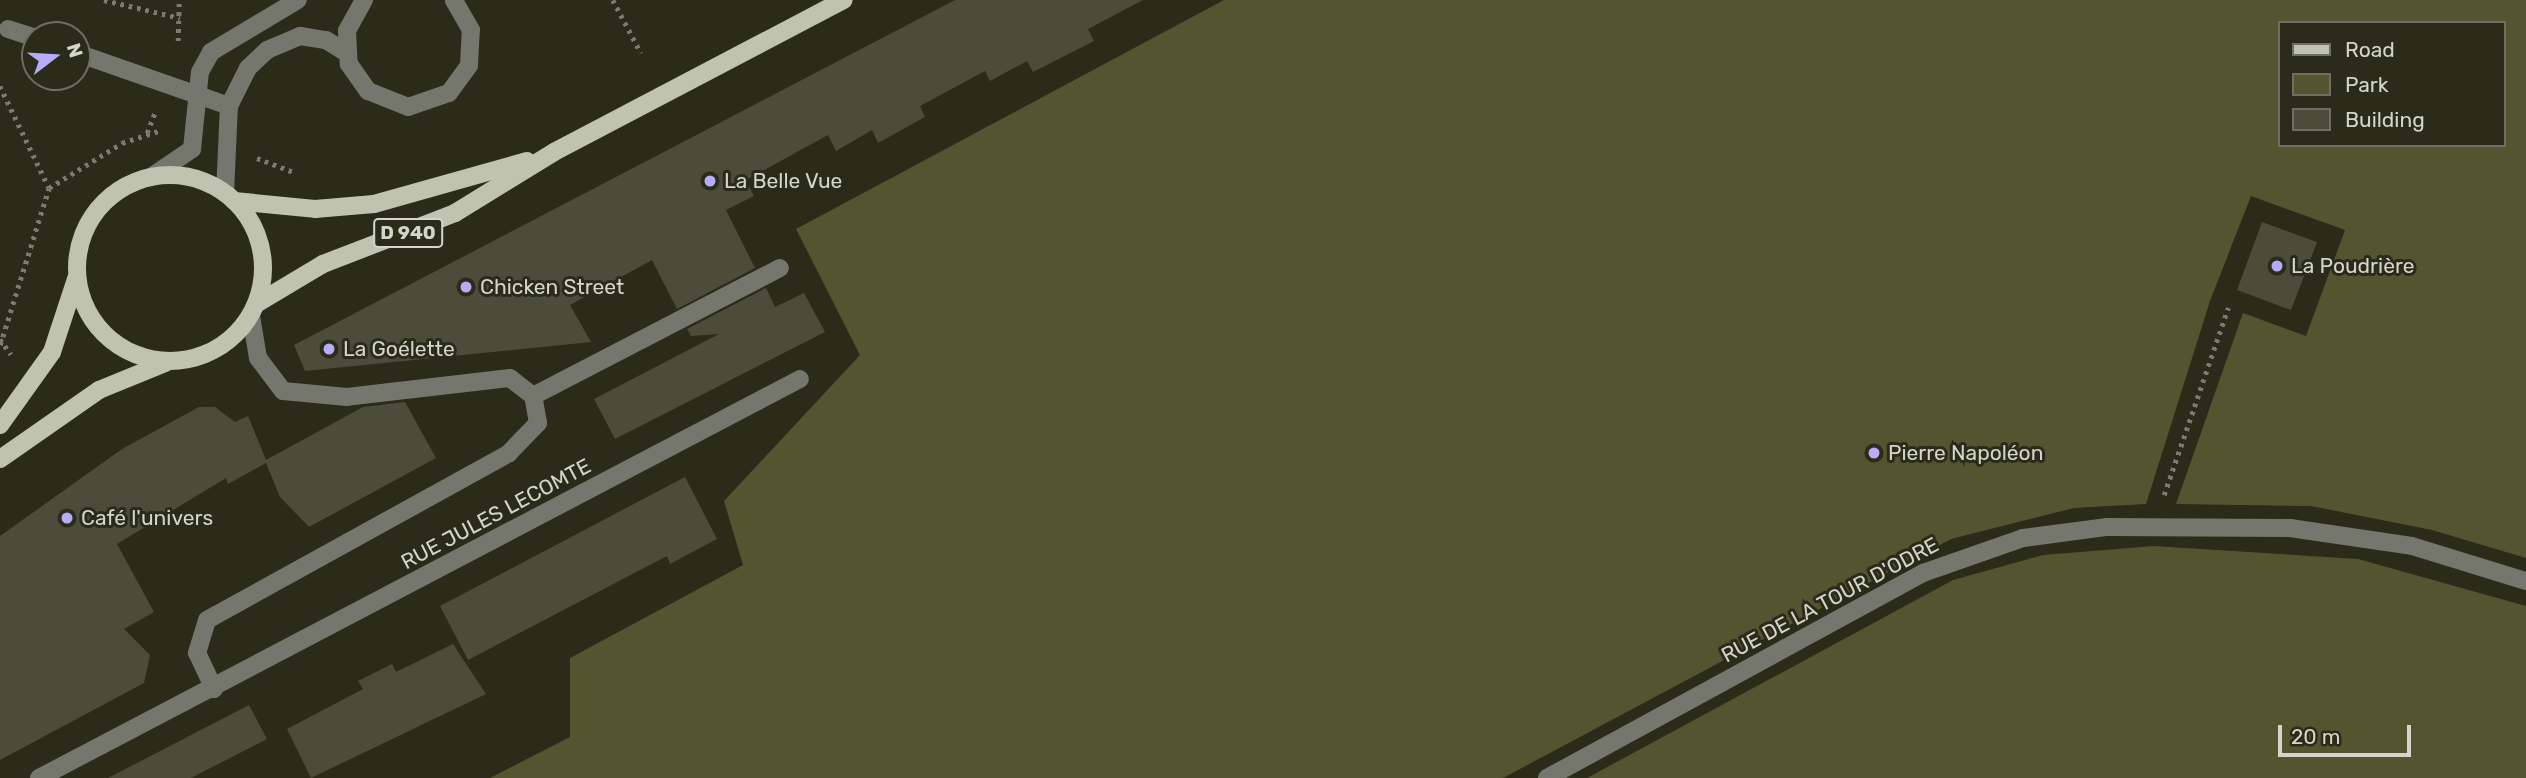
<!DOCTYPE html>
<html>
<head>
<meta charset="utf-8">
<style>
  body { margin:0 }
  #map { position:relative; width:2526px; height:778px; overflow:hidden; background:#2a2b19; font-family:Rubik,sans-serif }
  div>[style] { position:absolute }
  .green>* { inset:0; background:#535530 }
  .building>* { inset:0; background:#4b4d3a }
  .path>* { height:4.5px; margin-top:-2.25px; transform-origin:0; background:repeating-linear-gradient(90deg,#7b7c6e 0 3.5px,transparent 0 8.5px) }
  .minor>* { height:18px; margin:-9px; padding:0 9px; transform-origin:9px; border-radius:9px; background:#75766d }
  .major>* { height:18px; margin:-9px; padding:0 9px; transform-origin:9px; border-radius:9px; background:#c1c3b1 }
  .major>.ring { margin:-9px; padding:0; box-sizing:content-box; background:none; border:18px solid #c1c3b1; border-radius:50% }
  .dots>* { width:19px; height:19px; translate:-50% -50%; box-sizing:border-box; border:4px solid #2a2b19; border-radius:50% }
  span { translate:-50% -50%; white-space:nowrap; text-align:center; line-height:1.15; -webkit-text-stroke:6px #2a2b19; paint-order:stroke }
  .shield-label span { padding:2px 5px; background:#2a2b19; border:2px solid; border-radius:5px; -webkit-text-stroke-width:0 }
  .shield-label { font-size:19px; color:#d4d6cb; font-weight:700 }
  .poi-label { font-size:21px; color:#d4d6cb }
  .left { translate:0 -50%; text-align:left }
  .street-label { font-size:21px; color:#d4d6cb }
  .legend { position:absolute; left:2278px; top:21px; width:228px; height:126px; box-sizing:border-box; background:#2a2b19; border:2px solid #6e6f60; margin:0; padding:9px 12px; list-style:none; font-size:21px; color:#d4d6cb }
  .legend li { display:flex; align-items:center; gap:14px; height:35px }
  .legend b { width:35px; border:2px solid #6e6f60 }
  .north { position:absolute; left:21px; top:21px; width:70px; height:70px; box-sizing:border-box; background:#2a2b19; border:2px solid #6e6f60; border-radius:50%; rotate:73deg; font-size:19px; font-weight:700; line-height:28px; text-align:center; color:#d4d6cb }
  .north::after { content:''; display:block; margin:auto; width:24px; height:32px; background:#b8abf7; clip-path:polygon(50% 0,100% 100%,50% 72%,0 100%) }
  .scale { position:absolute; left:2278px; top:725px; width:133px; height:32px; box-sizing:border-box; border:4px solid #d4d6cb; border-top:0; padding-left:9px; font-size:21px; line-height:24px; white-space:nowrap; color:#d4d6cb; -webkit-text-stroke:5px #2a2b19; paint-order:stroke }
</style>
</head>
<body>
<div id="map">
  <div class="green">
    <i style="clip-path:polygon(evenodd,1224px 0,2526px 0,2526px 558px,2432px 530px,2311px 506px,2176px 504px,2243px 313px,2306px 336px,2345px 230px,2251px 196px,2210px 301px,2146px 504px,2074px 508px,1951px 539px,1503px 778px,490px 778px,570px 737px,570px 658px,743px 565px,724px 501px,860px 355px,796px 229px,1224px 0,2279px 23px,2503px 23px,2503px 145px,2279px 145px,2279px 23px)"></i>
    <i style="clip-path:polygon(2154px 546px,2358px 559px,2526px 606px,2526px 778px,1587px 778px,1953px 580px,2043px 555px)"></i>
  </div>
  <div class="building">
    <i style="clip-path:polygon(955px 0,1143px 0,1088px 29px,1094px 41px,1033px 72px,1027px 61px,990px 81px,985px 71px,920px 106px,925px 117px,878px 143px,872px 130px,836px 151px,828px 135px,746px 180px,754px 196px,726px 210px,755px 268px,677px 309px,652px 260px,570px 305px,591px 342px,305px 371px,294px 345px)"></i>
    <i style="clip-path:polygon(2262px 222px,2317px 242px,2291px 310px,2237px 290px)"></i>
    <i style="clip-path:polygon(766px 288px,775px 307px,804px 293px,825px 332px,615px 439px,594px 399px,719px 334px,691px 336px,687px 329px)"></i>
    <i style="clip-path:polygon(405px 402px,436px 458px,309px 527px,280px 497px,266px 463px,228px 484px,226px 478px,117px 544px,154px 612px,124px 629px,150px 655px,144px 683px,0 760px,0 536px,122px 449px,199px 407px,215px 407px,235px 422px,248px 416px,266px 460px,363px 407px)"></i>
    <i style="clip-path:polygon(685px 477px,717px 539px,670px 564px,667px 556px,468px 660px,440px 606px)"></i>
    <i style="clip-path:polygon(453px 644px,486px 694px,311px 778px,287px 729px,363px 689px,358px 681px,392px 664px,396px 672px)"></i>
    <i style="clip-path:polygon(249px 705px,267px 739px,191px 778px,108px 778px)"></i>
  </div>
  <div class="path">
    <i style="left:104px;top:0;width:78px;rotate:13.3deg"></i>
    <i style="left:613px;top:0;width:60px;rotate:62.2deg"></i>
    <i style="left:178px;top:41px;width:41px;rotate:-88.6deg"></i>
    <i style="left:0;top:86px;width:113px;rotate:64.3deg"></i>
    <i style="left:147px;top:133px;width:22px;rotate:-69deg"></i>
    <i style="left:257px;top:158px;width:40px;rotate:21deg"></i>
    <i style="left:0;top:339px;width:19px;rotate:54deg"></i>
    <i style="left:0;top:345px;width:164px;rotate:-72.7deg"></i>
    <i style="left:49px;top:188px;width:86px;rotate:-31.7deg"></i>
    <i style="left:122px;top:143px;width:38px;rotate:-18deg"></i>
    <i style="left:2164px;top:495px;width:198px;rotate:-71.1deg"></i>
  </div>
  <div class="minor">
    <i style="left:364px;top:0;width:35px;rotate:119deg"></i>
    <i style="left:347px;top:31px;width:33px;rotate:87deg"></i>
    <i style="left:349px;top:64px;width:33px;rotate:55deg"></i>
    <i style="left:368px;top:91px;width:43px;rotate:21.8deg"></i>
    <i style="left:408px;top:107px;width:43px;rotate:-18.9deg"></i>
    <i style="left:449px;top:93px;width:34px;rotate:-54deg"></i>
    <i style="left:469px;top:65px;width:35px;rotate:-87deg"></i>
    <i style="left:471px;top:30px;width:34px;rotate:-120deg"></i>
    <i style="left:8px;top:29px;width:28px;rotate:18deg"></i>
    <i style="left:77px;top:53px;width:161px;rotate:19.2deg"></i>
    <i style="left:151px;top:177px;width:50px;rotate:-34.3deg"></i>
    <i style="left:192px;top:149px;width:77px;rotate:-84.1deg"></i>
    <i style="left:200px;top:72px;width:23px;rotate:-61deg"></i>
    <i style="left:211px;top:52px;width:101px;rotate:-30.9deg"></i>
    <i style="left:225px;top:193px;width:87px;rotate:-87.4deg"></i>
    <i style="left:229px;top:106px;width:42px;rotate:-63.4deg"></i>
    <i style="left:248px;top:68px;width:26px;rotate:-43deg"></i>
    <i style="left:267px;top:50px;width:36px;rotate:-23deg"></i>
    <i style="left:300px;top:36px;width:26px;rotate:9deg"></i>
    <i style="left:326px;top:40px;width:25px;rotate:32deg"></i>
    <i style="left:533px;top:396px;width:278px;rotate:-27.4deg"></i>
    <i style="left:214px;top:689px;width:40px;rotate:-115deg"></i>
    <i style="left:197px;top:653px;width:34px;rotate:-73deg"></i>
    <i style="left:207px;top:620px;width:345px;rotate:-28.9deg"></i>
    <i style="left:509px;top:453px;width:42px;rotate:-46deg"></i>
    <i style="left:538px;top:423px;width:27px;rotate:-100deg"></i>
    <i style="left:533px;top:396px;width:29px;rotate:-142deg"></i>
    <i style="left:510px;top:378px;width:164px;rotate:173.4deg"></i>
    <i style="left:347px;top:397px;width:64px;rotate:-174.6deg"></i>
    <i style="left:283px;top:391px;width:41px;rotate:-127.1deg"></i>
    <i style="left:258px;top:358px;width:43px;rotate:-99.5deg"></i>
    <i style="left:39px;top:778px;width:859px;rotate:-27.67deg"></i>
    <i style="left:1547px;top:778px;width:428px;rotate:-28.6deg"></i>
    <i style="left:1923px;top:573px;width:106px;rotate:-19.3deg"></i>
    <i style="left:2023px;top:538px;width:85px;rotate:-7.5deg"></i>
    <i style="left:2107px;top:527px;width:183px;rotate:0.3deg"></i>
    <i style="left:2290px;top:528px;width:123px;rotate:8.4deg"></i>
    <i style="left:2412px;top:546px;width:119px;rotate:17.1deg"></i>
  </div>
  <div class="major">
    <i class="ring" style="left:77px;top:175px;width:168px;height:168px"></i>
    <i style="left:234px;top:201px;width:81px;rotate:5.6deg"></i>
    <i style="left:315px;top:209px;width:59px;rotate:-4.8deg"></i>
    <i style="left:374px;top:204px;width:159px;rotate:-15.7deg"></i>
    <i style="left:256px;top:304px;width:78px;rotate:-30.8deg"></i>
    <i style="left:323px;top:264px;width:142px;rotate:-21.1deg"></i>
    <i style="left:455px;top:213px;width:116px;rotate:-31.6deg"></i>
    <i style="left:554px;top:152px;width:327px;rotate:-27.7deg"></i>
    <i style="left:0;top:425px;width:90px;rotate:-54.5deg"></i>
    <i style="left:52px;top:352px;width:77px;rotate:-71.8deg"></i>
    <i style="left:0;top:459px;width:121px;rotate:-34.9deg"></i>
    <i style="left:99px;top:390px;width:71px;rotate:-22.2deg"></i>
  </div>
  <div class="dots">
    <i style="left:710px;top:181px;background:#b8abf7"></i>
    <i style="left:2277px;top:266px;background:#b8abf7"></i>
    <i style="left:466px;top:287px;background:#b8abf7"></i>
    <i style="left:329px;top:349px;background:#b8abf7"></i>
    <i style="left:1874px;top:453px;background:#b8abf7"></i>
    <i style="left:67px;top:518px;background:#b8abf7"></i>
  </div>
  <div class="shield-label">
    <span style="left:408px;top:233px">D 940</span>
  </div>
  <div class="poi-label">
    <span class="left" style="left:724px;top:181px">La Belle Vue</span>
    <span class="left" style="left:2291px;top:266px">La Poudrière</span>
    <span class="left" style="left:480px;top:287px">Chicken Street</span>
    <span class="left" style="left:343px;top:349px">La Goélette</span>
    <span class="left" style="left:1888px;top:453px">Pierre Napoléon</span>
    <span class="left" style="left:81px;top:518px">Café l'univers</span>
  </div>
  <div class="street-label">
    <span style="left:496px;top:514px;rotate:-28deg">RUE JULES LECOMTE</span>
    <span style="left:1830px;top:600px;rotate:-28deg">RUE DE LA TOUR D'ODRE</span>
  </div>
  <ul class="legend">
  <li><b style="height:9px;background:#c1c3b1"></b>Road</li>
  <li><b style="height:19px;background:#535530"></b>Park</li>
  <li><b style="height:19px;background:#4b4d3a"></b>Building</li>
  </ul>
  <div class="north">N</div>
  <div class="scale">20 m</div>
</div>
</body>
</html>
